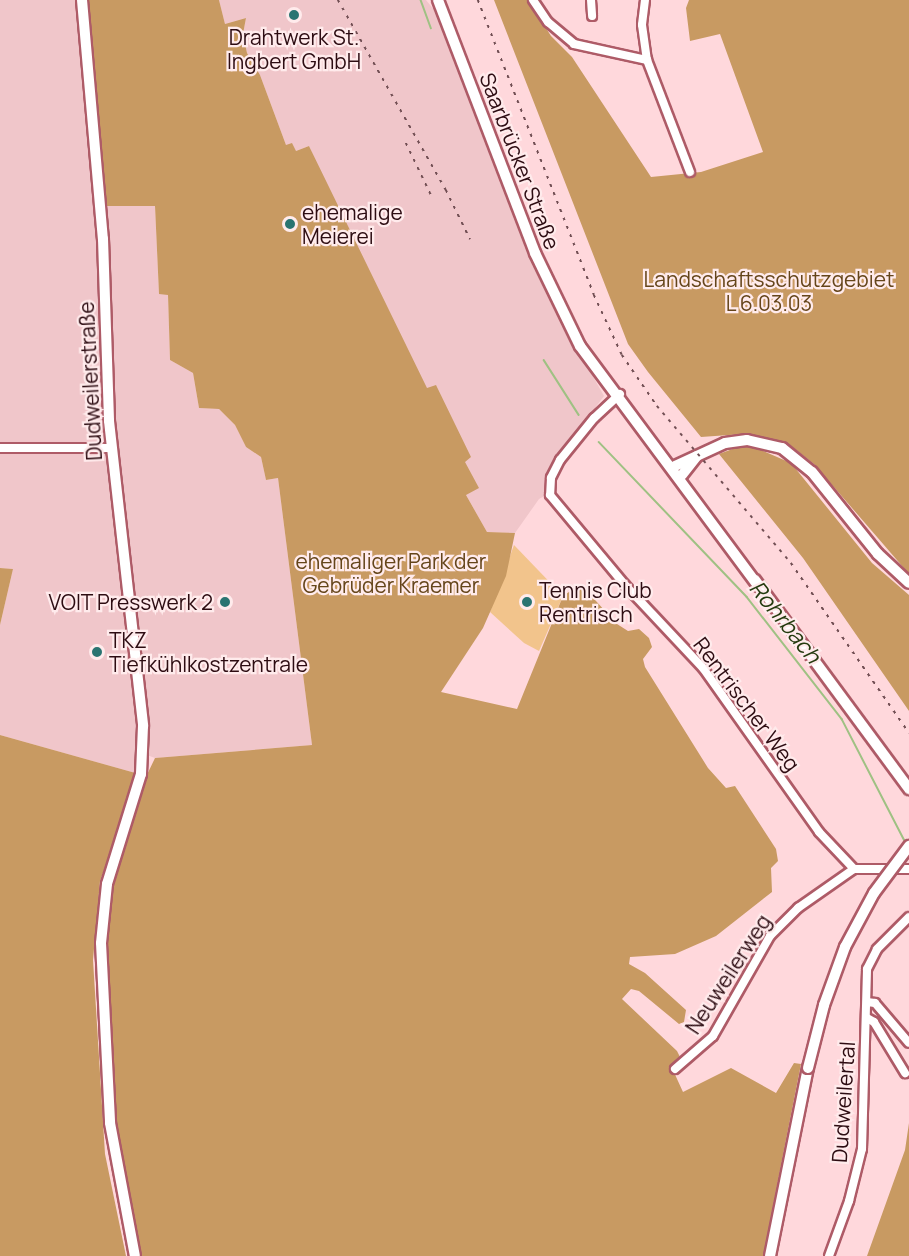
<!DOCTYPE html>
<html>
<head>
<meta charset="utf-8">
<style>
  body { margin:0 }
  #map { position:relative; width:909px; height:1256px; overflow:hidden; background:#ffd8dc; font-family:Manrope,sans-serif }
  div>[style] { position:absolute }
  .built>* { inset:0; background:#f0c6ca }
  .green>* { inset:0; background:#f2c48c }
  .forest>* { inset:0; background:#c89a62 }
  .stream>* { height:1.5px; margin:-0.75px; padding:0 0.75px; transform-origin:0.75px; border-radius:0.75px; background:#9fc183 }
  .roads { filter:drop-shadow(2px 0 #ae5b67) drop-shadow(-2px 0 #ae5b67) drop-shadow(0 2px #ae5b67) drop-shadow(0 -2px #ae5b67) }
  .minor>* { height:8px; margin:-4px; padding:0 4px; transform-origin:4px; border-radius:4px; background:#fff }
  .major>* { height:10px; margin:-5px; padding:0 5px; transform-origin:5px; border-radius:5px; background:#fff }
  .rail>* { height:1.5px; margin-top:-0.75px; transform-origin:0; background:repeating-linear-gradient(90deg,#714e53 0 3px,transparent 0 9px) }
  .bridges { filter:drop-shadow(2px 0 #ae5b67) drop-shadow(-2px 0 #ae5b67) drop-shadow(0 2px #ae5b67) drop-shadow(0 -2px #ae5b67) }
  .major-bridge>* { height:10px; margin:-5px; padding:0 5px; transform-origin:5px; border-radius:5px; background:#fff }
  .dots>* { width:16px; height:16px; translate:-50% -50%; box-sizing:border-box; border:3px solid #ffebec; border-radius:50% }
  span { translate:-50% -50%; white-space:nowrap; text-align:center; line-height:1.15; -webkit-text-stroke:4.5px #ffebec; paint-order:stroke }
  .poi-label { font-size:21px; color:#2d0c12 }
  .left { translate:0 -50%; text-align:left }
  .right { translate:-100% -50%; text-align:right }
  .street-label { font-size:21px; color:#2d0c12 }
  .park-label { font-size:21px; color:#65451a }
  .water-label { font-size:22px; color:#253b0f; font-style:italic }
</style>
</head>
<body>
<div id="map">
  <div class="built">
    <i style="clip-path:polygon(0 0,86px 0,155px 206px,159px 294px,168px 294px,170px 360px,193px 373px,199px 408px,219px 409px,235px 425px,246px 447px,261px 457px,266px 480px,278px 478px,312px 745px,155px 758px,139px 752px,139px 774px,0 735px,0 625px,13px 569px,0 568px)"></i>
    <i style="clip-path:polygon(219px 0,426px 0,444px 22px,536px 252px,550px 300px,604px 396px,554px 462px,548px 494px,539px 499px,515px 533px,487px 532px,466px 495px,309px 146px,296px 151px,286px 145px,260px 75px,247px 53px,243px 34px,246px 18px,225px 24px)"></i>
  </div>
  <div class="green">
    <i style="clip-path:polygon(514px 545px,563px 596px,539px 651px,524px 643px,490px 612px)"></i>
  </div>
  <div class="forest">
    <i style="clip-path:polygon(86px 0,219px 0,225px 24px,246px 18px,243px 34px,247px 53px,260px 75px,286px 145px,292px 143px,296px 151px,309px 146px,427px 388px,436px 385px,471px 457px,465px 462px,479px 488px,466px 495px,487px 532px,515px 533px,506px 576px,483px 628px,441px 692px,517px 709px,563px 596px,575px 588px,585px 589px,617px 624px,628px 631px,639px 629px,649px 638px,652px 647px,643px 659px,645px 667px,708px 768px,726px 788px,735px 786px,776px 849px,778px 861px,771px 868px,772px 892px,716px 936px,675px 954px,630px 957px,629px 964px,645px 973px,686px 1010px,684px 1022px,679px 1024px,639px 991px,631px 989px,622px 999px,677px 1051px,681px 1059px,672px 1068px,683px 1092px,731px 1068px,776px 1093px,794px 1063px,801px 1064px,763px 1256px,138px 1256px,113px 1123px,104px 949px,108px 895px,144px 781px,155px 758px,312px 745px,278px 478px,266px 480px,261px 457px,246px 447px,235px 425px,219px 409px,199px 408px,193px 373px,170px 360px,168px 295px,159px 294px,155px 206px,104px 206px)"></i>
    <i style="clip-path:polygon(494px 0,528px 0,551px 36px,572px 57px,651px 177px,701px 172px,763px 152px,720px 34px,690px 41px,686px 8px,689px 0,909px 0,909px 574px,814px 464px,795px 449px,743px 434px,701px 437px,648px 372px,628px 344px)"></i>
    <i style="clip-path:polygon(738px 447px,754px 447px,791px 463px,872px 563px,909px 595px,909px 711px,803px 558px,719px 454px)"></i>
    <i style="clip-path:polygon(0 568px,13px 569px,0 625px)"></i>
    <i style="clip-path:polygon(0 735px,139px 774px,100px 881px,93px 960px,105px 1154px,126px 1256px,0 1256px)"></i>
    <i style="clip-path:polygon(909px 1123px,909px 1256px,867px 1256px,905px 1150px)"></i>
  </div>
  <div class="stream">
    <i style="left:421px;top:0;width:30px;rotate:70deg"></i>
    <i style="left:544px;top:360px;width:65px;rotate:57.5deg"></i>
    <i style="left:599px;top:442px;width:214px;rotate:46.3deg"></i>
    <i style="left:747px;top:597px;width:155px;rotate:52.1deg"></i>
    <i style="left:842px;top:719px;width:140px;rotate:62.7deg"></i>
  </div>
  <div class="roads">
    <div class="minor">
      <i style="left:533px;top:0;width:27px;rotate:56deg"></i>
      <i style="left:548px;top:22px;width:34px;rotate:40deg"></i>
      <i style="left:574px;top:44px;width:75px;rotate:12.4deg"></i>
      <i style="left:591px;top:0;width:16px;rotate:86deg"></i>
      <i style="left:645px;top:0;width:25px;rotate:97deg"></i>
      <i style="left:642px;top:25px;width:35px;rotate:82deg"></i>
      <i style="left:647px;top:60px;width:120px;rotate:69deg"></i>
      <i style="left:620px;top:394px;width:35px;rotate:137deg"></i>
      <i style="left:594px;top:418px;width:54px;rotate:129deg"></i>
      <i style="left:560px;top:460px;width:20px;rotate:117deg"></i>
      <i style="left:551px;top:478px;width:17px;rotate:93deg"></i>
      <i style="left:550px;top:495px;width:117px;rotate:50.2deg"></i>
      <i style="left:625px;top:585px;width:114px;rotate:46.8deg"></i>
      <i style="left:703px;top:668px;width:201px;rotate:54.7deg"></i>
      <i style="left:819px;top:832px;width:51px;rotate:46.6deg"></i>
      <i style="left:0;top:448px;width:112px"></i>
      <i style="left:867px;top:1002px;width:8px;rotate:7deg"></i>
      <i style="left:875px;top:1003px;width:52px;rotate:49.6deg"></i>
      <i style="left:867px;top:1018px;width:8px;rotate:30deg"></i>
      <i style="left:874px;top:1022px;width:60px;rotate:58.7deg"></i>
      <i style="left:675px;top:1069px;width:50px;rotate:-41deg"></i>
      <i style="left:713px;top:1036px;width:115px;rotate:-60.3deg"></i>
      <i style="left:770px;top:936px;width:40px;rotate:-45deg"></i>
      <i style="left:798px;top:908px;width:68px;rotate:-34.9deg"></i>
      <i style="left:854px;top:869px;width:55px"></i>
      <i style="left:829px;top:1256px;width:59px;rotate:-70deg"></i>
      <i style="left:849px;top:1201px;width:54px;rotate:-76deg"></i>
      <i style="left:862px;top:1149px;width:180px;rotate:-88.4deg"></i>
      <i style="left:867px;top:969px;width:22px;rotate:-63deg"></i>
      <i style="left:877px;top:949px;width:45px;rotate:-45deg"></i>
    </div>
    <div class="major">
      <i style="left:82px;top:0;width:240px;rotate:85deg"></i>
      <i style="left:103px;top:239px;width:182px;rotate:88.1deg"></i>
      <i style="left:109px;top:421px;width:307px;rotate:83.6deg"></i>
      <i style="left:143px;top:726px;width:48px;rotate:92.4deg"></i>
      <i style="left:141px;top:774px;width:115px;rotate:107.2deg"></i>
      <i style="left:107px;top:884px;width:59px;rotate:95.8deg"></i>
      <i style="left:101px;top:943px;width:180px;rotate:87.1deg"></i>
      <i style="left:110px;top:1123px;width:135px;rotate:79.4deg"></i>
      <i style="left:438px;top:0;width:271px;rotate:69deg"></i>
      <i style="left:535px;top:253px;width:103px;rotate:64.2deg"></i>
      <i style="left:580px;top:346px;width:299px;rotate:53.4deg"></i>
      <i style="left:675px;top:466px;width:55px;rotate:-24.7deg"></i>
      <i style="left:725px;top:443px;width:22px;rotate:-8deg"></i>
      <i style="left:747px;top:440px;width:36px;rotate:13deg"></i>
      <i style="left:782px;top:448px;width:38px;rotate:39deg"></i>
      <i style="left:812px;top:472px;width:105px;rotate:51.2deg"></i>
      <i style="left:878px;top:554px;width:42px;rotate:43.1deg"></i>
      <i style="left:682px;top:475px;width:24px;rotate:-52deg"></i>
      <i style="left:755px;top:580px;width:260px;rotate:53.6deg"></i>
      <i style="left:770px;top:1256px;width:192px;rotate:-78.6deg"></i>
    </div>
  </div>
  <div class="rail">
    <i style="left:338px;top:0;width:219px;rotate:60.4deg"></i>
    <i style="left:446px;top:190px;width:55px;rotate:63.9deg"></i>
    <i style="left:478px;top:0;width:317px;rotate:68.5deg"></i>
    <i style="left:594px;top:295px;width:66px;rotate:65deg"></i>
    <i style="left:622px;top:355px;width:62px;rotate:55.5deg"></i>
    <i style="left:657px;top:406px;width:206px;rotate:49.5deg"></i>
    <i style="left:791px;top:563px;width:207px;rotate:55.2deg"></i>
    <i style="left:406px;top:143px;width:60px;rotate:64.3deg"></i>
  </div>
  <div class="bridges">
    <div class="major-bridge">
      <i style="left:808px;top:1068px;width:65px;rotate:-75.7deg"></i>
      <i style="left:824px;top:1005px;width:62px;rotate:-70.1deg"></i>
      <i style="left:845px;top:947px;width:61px;rotate:-61.8deg"></i>
      <i style="left:874px;top:893px;width:59px;rotate:-53.3deg"></i>
    </div>
  </div>
  <div class="dots">
    <i style="left:294px;top:15px;background:#2a7471"></i>
    <i style="left:290px;top:224px;background:#2a7471"></i>
    <i style="left:225px;top:602px;background:#2a7471"></i>
    <i style="left:527px;top:602px;background:#2a7471"></i>
    <i style="left:97px;top:652px;background:#2a7471"></i>
  </div>
  <div class="poi-label">
    <span style="left:294px;top:49px">Drahtwerk St.<br>Ingbert GmbH</span>
    <span class="left" style="left:302px;top:224px">ehemalige<br>Meierei</span>
    <span class="left" style="left:539px;top:602px">Tennis Club<br>Rentrisch</span>
    <span class="right" style="left:213px;top:602px">VOIT Presswerk 2</span>
    <span class="left" style="left:109px;top:652px">TKZ<br>Tiefkühlkostzentrale</span>
  </div>
  <div class="street-label">
    <span style="left:520px;top:161px;rotate:69deg">Saarbrücker Straße</span>
    <span style="left:90px;top:381px;rotate:-93deg">Dudweilerstraße</span>
    <span style="left:747px;top:704px;rotate:53deg">Rentrischer Weg</span>
    <span style="left:728px;top:974px;rotate:-57deg">Neuweilerweg</span>
    <span style="left:843px;top:1102px;rotate:-86deg">Dudweilertal</span>
  </div>
  <div class="park-label">
    <span style="left:769px;top:291px">Landschaftsschutzgebiet<br>L 6.03.03</span>
    <span style="left:391px;top:573px">ehemaliger Park der<br>Gebrüder Kraemer</span>
  </div>
  <div class="water-label">
    <span style="left:785px;top:622px;rotate:51deg">Rohrbach</span>
  </div>
</div>
</body>
</html>
